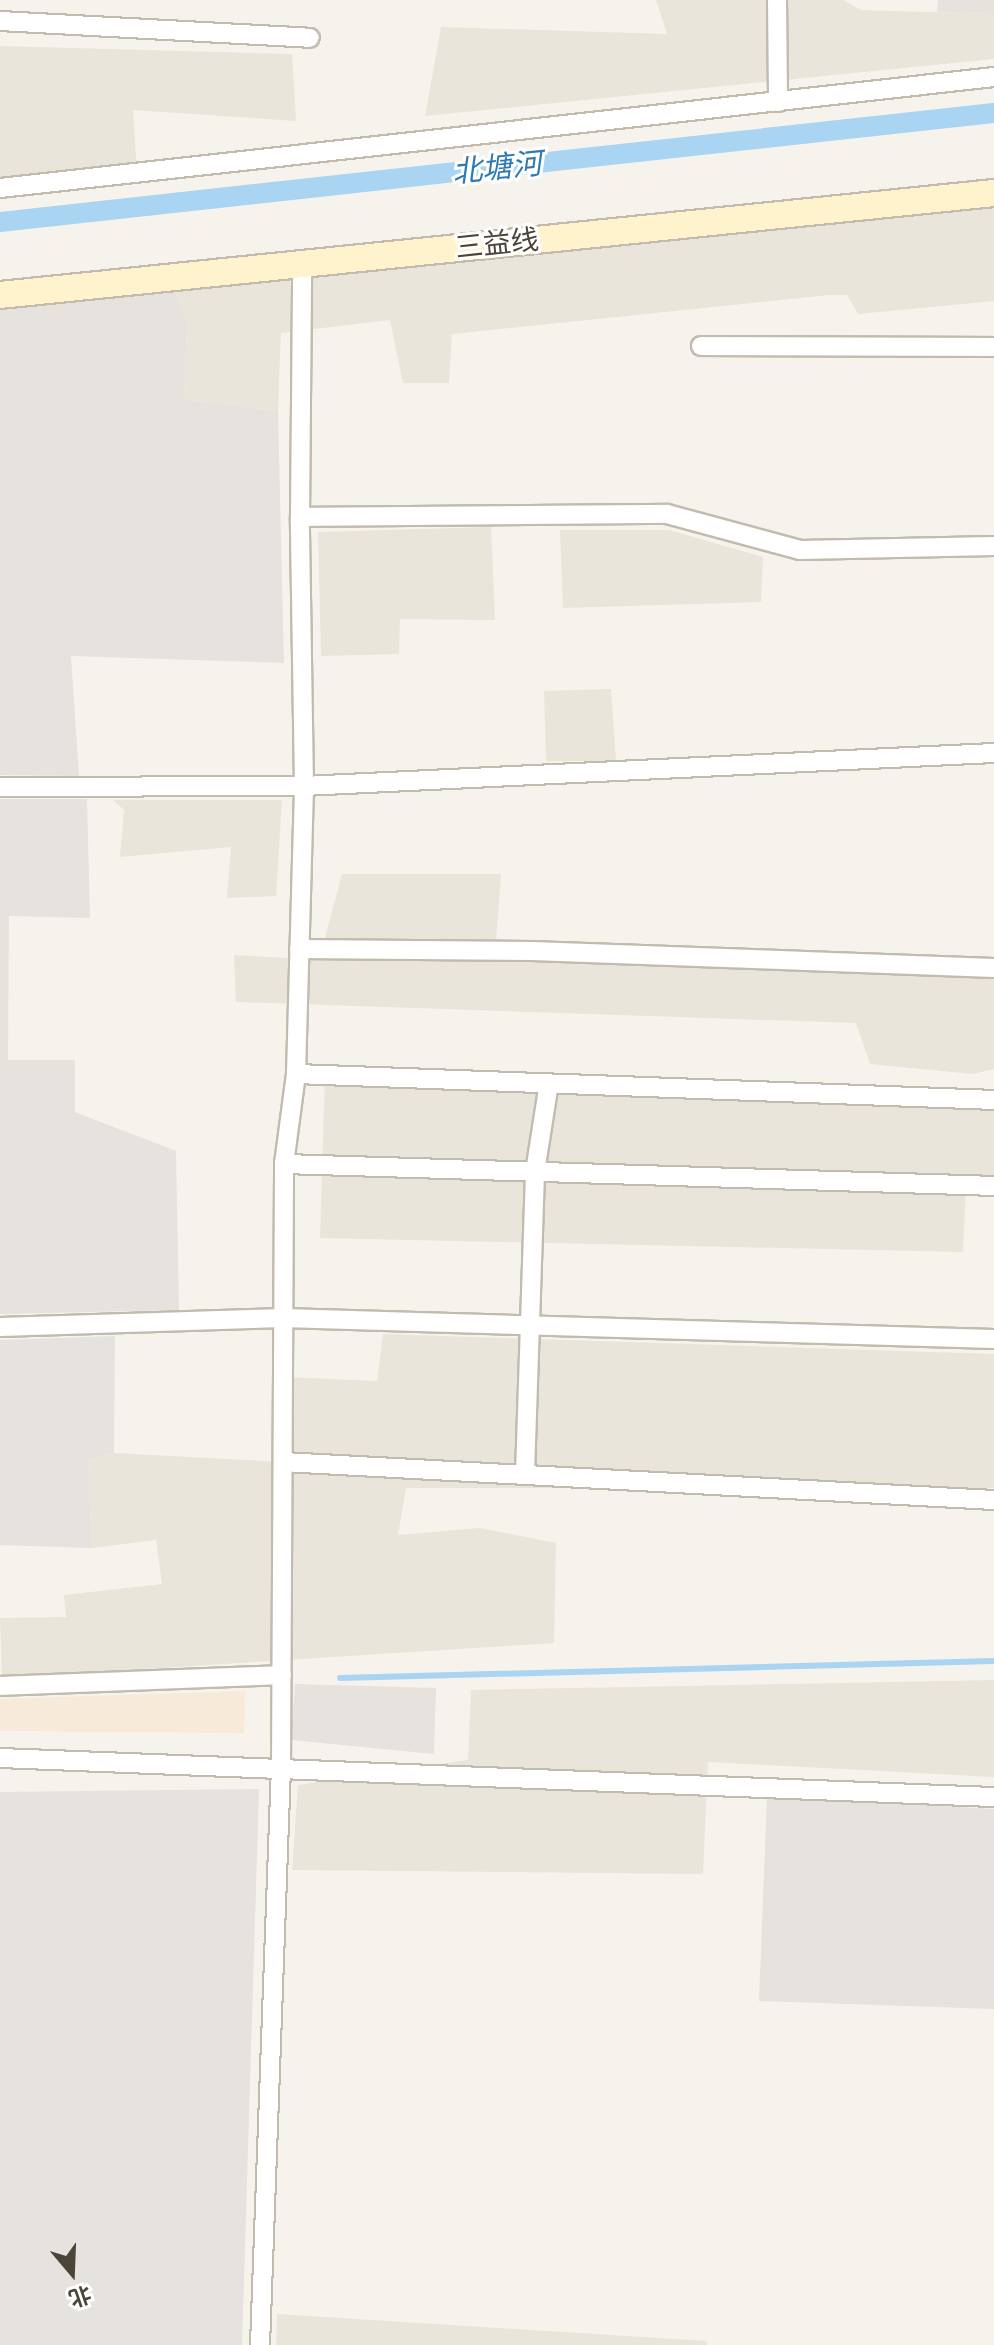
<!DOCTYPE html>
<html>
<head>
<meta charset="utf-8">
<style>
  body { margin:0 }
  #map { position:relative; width:994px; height:2345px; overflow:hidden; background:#f6f3ec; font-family:"Work Sans","Noto Sans SC",sans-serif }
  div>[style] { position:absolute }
  .residential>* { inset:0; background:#eae5da }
  .commercial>* { inset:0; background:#f7ead8 }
  .industrial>* { inset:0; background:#e6e2dd }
  .stream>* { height:6px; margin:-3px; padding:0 3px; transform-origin:3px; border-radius:3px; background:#a9d4f2 }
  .canal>* { height:20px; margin:-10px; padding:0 10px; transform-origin:10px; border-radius:10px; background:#a9d4f2 }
  .roads { filter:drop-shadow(2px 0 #c2bbae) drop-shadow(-2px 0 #c2bbae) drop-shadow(0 2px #c2bbae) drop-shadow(0 -2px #c2bbae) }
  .street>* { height:18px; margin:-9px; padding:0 9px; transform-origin:9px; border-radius:9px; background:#fff }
  .secondary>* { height:26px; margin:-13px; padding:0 13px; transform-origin:13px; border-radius:13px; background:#fff3cd }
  span { translate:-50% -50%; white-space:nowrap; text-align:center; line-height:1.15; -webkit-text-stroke:6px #fff; paint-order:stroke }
  .street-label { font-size:28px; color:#4b4439 }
  .water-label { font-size:30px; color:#2e7ab2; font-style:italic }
  .north { position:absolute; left:32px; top:2233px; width:80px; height:80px; -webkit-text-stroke:6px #fff; paint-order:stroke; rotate:161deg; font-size:22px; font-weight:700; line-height:32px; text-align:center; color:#4b4439 }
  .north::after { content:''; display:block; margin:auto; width:28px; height:36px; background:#4b4439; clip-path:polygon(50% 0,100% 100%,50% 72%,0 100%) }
</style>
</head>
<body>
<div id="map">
  <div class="residential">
    <i style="clip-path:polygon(656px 0,843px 0,861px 10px,994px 14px,994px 59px,425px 116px,441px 27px,667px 34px)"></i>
    <i style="clip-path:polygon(0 46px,292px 54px,296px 121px,133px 110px,137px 173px,0 188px)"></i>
    <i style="clip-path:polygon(994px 203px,994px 301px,858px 314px,847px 295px,829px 295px,452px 334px,449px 383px,403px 383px,390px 320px,281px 333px,278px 411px,184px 399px,187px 325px,174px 288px)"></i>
    <i style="clip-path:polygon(491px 527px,495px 620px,400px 619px,399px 654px,321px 656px,318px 532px)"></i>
    <i style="clip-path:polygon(560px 530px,669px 530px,763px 557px,761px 602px,563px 608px)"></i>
    <i style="clip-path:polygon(611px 689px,616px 761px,546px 761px,544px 691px)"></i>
    <i style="clip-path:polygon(113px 800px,282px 800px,276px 896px,227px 898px,231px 847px,120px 857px,124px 810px)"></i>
    <i style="clip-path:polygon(342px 874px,501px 874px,496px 942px,994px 961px,994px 1069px,972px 1074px,870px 1064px,856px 1023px,236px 1002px,234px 955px,319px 960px)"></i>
    <i style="clip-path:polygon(325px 1075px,994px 1100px,994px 1186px,966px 1186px,963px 1252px,320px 1238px)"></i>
    <i style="clip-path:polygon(383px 1334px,994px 1354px,994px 1488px,406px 1488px,398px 1535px,480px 1528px,556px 1543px,554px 1643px,2px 1678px,0 1618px,66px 1617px,64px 1595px,162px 1584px,156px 1540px,92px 1548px,88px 1460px,114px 1453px,282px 1462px,283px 1377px,377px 1381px)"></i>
    <i style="clip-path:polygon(994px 1680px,994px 1777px,708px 1762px,703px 1874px,292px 1870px,298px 1785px,468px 1760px,471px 1690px)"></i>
    <i style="clip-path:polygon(277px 2314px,706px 2341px,707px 2345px,276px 2345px)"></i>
  </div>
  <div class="commercial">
    <i style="clip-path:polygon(245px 1691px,244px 1733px,0 1731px,0 1699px)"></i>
  </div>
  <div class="industrial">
    <i style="clip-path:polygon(938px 0,994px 0,994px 14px,937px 12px)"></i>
    <i style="clip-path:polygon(174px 288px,187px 325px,184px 399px,278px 411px,284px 663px,71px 656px,79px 776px,0 775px,0 309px)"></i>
    <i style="clip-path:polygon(0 799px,87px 799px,90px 918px,9px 916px,8px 1060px,75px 1060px,75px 1112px,176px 1151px,179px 1310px,0 1314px)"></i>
    <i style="clip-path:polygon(115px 1336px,114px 1453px,88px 1460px,92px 1548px,0 1545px,0 1340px)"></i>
    <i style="clip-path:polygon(295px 1684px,436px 1688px,434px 1754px,291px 1740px)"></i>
    <i style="clip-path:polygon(259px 1789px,242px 2345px,0 2345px,0 1792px)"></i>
    <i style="clip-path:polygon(767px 1796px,994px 1809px,994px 2009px,759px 2001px)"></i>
  </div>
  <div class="stream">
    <i style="left:340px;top:1678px;width:654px;rotate:-1.49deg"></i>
  </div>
  <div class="canal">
    <i style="left:0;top:222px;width:1000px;rotate:-6.26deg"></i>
  </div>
  <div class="roads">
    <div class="street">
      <i style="left:777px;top:0;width:102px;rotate:89.4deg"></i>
      <i style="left:0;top:21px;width:310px;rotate:3.1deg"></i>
      <i style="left:0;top:188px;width:1000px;rotate:-6.37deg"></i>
      <i style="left:701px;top:346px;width:293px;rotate:0.2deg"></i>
      <i style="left:300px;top:517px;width:367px;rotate:-0.5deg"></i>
      <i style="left:667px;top:514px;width:138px;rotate:15.1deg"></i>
      <i style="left:800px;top:550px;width:194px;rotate:-1.2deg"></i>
      <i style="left:0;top:787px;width:304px;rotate:-0.2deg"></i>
      <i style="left:304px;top:786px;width:691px;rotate:-2.74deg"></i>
      <i style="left:299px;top:949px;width:233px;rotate:0.5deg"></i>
      <i style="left:532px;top:951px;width:462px;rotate:2.1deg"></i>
      <i style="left:296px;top:1074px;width:698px;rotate:2.13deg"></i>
      <i style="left:284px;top:1164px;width:710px;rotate:1.77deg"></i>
      <i style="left:0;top:1327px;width:283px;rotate:-1.8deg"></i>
      <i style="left:283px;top:1318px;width:711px;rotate:1.69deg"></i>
      <i style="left:283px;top:1462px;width:712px;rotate:3.06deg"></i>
      <i style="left:525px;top:1474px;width:302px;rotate:-88.1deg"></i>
      <i style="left:535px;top:1172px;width:90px;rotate:-81.1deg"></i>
      <i style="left:0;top:1686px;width:282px;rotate:-2.2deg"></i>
      <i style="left:0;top:1758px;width:995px;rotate:2.25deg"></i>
      <i style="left:260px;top:2345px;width:578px;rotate:-87.92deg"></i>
      <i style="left:281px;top:1767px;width:603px;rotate:-89.71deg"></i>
      <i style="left:284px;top:1164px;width:91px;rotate:-82.4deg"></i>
      <i style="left:296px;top:1074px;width:288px;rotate:-88.4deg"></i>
      <i style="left:304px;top:786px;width:269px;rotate:-90.9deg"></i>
      <i style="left:300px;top:517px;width:253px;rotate:-89.5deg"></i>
    </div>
    <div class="secondary">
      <i style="left:0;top:295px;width:999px;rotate:-5.86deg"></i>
    </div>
  </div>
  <div class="street-label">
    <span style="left:497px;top:244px;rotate:-6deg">三益线</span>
  </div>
  <div class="water-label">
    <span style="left:497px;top:168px;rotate:-6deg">北塘河</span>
  </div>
  <div class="north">北</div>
</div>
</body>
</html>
